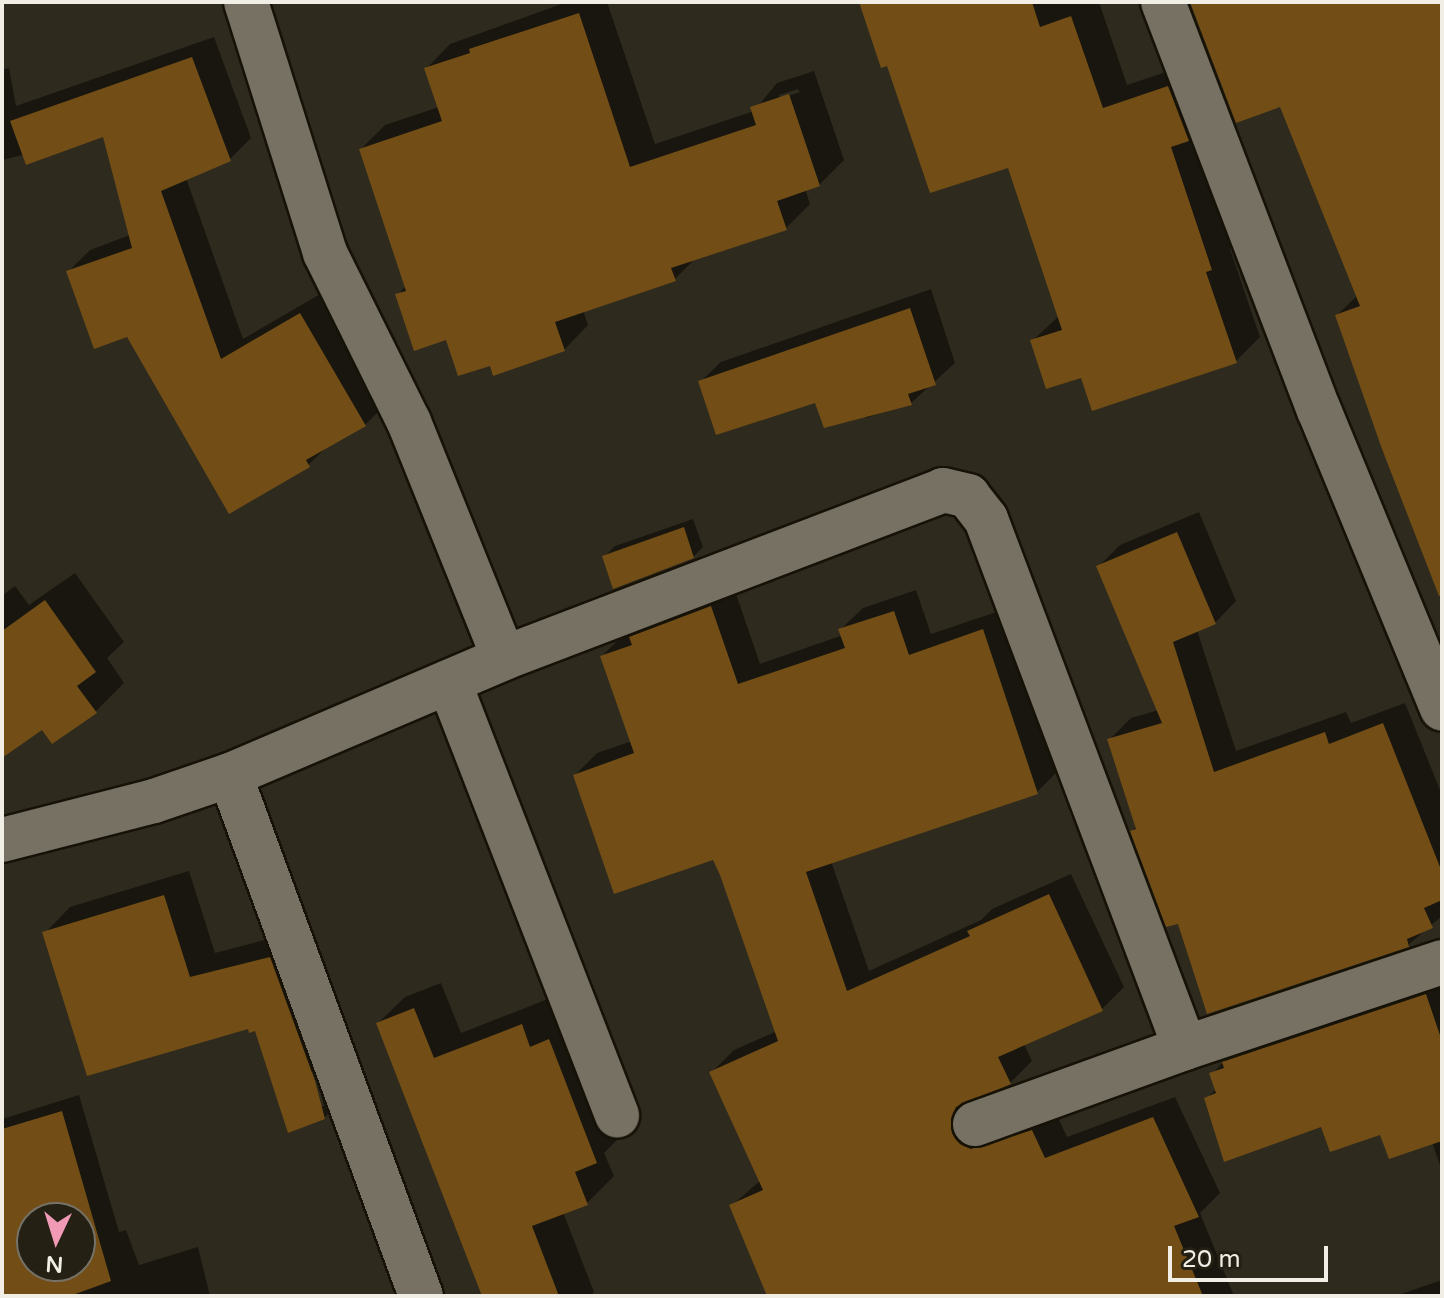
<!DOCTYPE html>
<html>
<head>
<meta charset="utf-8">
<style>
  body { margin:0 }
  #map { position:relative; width:1444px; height:1298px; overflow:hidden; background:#2e2a1d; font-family:"Varela Round",sans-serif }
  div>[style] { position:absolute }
  .shadow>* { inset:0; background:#0007 }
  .building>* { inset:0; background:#724e16 }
  .roads { filter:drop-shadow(2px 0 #161207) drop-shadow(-2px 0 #161207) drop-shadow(0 2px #161207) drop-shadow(0 -2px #161207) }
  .minor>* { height:44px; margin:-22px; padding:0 22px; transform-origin:22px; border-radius:22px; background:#767163 }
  span { translate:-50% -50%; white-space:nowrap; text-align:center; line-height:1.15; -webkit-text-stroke:6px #242014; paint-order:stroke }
  .frame { position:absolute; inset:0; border:4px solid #f1eee6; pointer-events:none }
  .north { position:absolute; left:16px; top:1202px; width:80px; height:80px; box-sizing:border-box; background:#242014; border:2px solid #767268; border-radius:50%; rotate:184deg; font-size:22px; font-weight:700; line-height:32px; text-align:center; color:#f1eee6 }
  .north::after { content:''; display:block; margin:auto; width:28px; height:36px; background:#f09ab6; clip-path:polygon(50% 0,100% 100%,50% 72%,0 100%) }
  .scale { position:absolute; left:1168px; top:1246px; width:160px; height:36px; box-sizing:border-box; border:4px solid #f1eee6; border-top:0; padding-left:10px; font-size:24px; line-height:28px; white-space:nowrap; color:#f1eee6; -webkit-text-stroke:6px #242014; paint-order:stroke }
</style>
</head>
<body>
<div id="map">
  <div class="shadow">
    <i style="clip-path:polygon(evenodd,567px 2px,607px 2px,655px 144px,754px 111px,777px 83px,814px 71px,844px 160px,819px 185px,805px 189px,810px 204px,786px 228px,696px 258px,675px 279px,583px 310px,588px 325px,564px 350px,492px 363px,447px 338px,397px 295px,407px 285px,361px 149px,385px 125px,439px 107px,426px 69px,450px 44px,567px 2px,798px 89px,800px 92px,779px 99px,779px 95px,798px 89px)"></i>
    <i style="clip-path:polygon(861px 2px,1099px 2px,1127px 85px,1193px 63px,1235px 244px,1230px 249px,1260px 337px,1236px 361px,1082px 376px,1032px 341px,1059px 316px,1009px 165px)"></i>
    <i style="clip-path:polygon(1197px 2px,1442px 2px,1442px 591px,1337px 315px,1358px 295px,1281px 104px)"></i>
    <i style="clip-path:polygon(214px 37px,251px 138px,229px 160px,186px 178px,243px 339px,322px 293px,387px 403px,365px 425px,329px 445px,308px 465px,128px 334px,68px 272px,90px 250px,130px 235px,105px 135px,2px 160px,2px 70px,9px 68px,16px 106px)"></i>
    <i style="clip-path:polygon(931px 289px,955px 363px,911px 403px,866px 418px,864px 413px,816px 400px,700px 382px,721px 362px)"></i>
    <i style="clip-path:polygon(1199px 512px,1236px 601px,1215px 623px,1197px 630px,1236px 751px,1346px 712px,1351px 723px,1405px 703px,1442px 795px,1442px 916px,1408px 945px,1179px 921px,1132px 831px,1137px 826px,1109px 740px,1131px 718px,1159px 710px,1098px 567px,1120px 545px)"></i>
    <i style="clip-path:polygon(693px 519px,703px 547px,693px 557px,605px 556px,615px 546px)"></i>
    <i style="clip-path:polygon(75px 573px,124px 642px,107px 658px,124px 683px,96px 711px,43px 727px,2px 755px,2px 596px,15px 586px,29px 605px)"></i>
    <i style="clip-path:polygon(733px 585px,760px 664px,843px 635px,841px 629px,863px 608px,916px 590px,931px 634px,1005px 609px,1059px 770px,1037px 792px,831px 861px,869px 971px,981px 920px,992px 909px,1071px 874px,1124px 987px,1102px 1009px,1024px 1044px,1032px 1061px,1010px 1083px,972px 1099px,973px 1111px,1054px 1109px,1067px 1137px,1175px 1097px,1220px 1193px,1200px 1213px,1234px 1296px,770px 1296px,731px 1206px,761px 1180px,712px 1072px,734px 1050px,777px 1031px,714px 857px,575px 775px,597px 753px,632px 741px,602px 656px,624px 634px)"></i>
    <i style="clip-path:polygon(evenodd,189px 871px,215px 953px,295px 932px,349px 1092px,324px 1118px,256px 1028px,45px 933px,70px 907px,189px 871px,315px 1071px,324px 1106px,320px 1106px,311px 1072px,315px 1071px)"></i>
    <i style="clip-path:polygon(1442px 977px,1442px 1171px,1432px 1142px,1323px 1125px,1206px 1099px,1217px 1088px,1212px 1074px,1231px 1054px)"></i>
    <i style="clip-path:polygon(441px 983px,461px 1033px,548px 999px,556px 1022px,576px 1014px,623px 1134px,604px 1153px,614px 1176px,587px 1203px,563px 1212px,594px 1292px,590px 1296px,485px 1296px,378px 1023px,405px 997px)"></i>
    <i style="clip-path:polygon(evenodd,79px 1095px,119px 1232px,126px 1230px,139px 1265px,198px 1247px,210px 1296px,2px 1296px,2px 1119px,79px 1095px,32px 1218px,80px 1218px,80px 1266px,32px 1266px,32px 1218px)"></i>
    <i style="clip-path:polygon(1442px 1280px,1442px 1296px,1395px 1296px)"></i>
  </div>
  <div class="building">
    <i style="clip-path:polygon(859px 2px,1032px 2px,1040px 27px,1071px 16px,1103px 108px,1168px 86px,1189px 141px,1171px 147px,1212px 270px,1206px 272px,1237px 363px,1092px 411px,1081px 378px,1046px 389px,1030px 340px,1062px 330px,1008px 168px,930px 193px,887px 66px,881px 68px)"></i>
    <i style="clip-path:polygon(1190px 2px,1442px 2px,1442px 595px,1439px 596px,1382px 449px,1335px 315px,1360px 306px,1280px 107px,1236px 123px)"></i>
    <i style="clip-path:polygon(579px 13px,630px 167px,756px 125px,750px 107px,789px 94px,820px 186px,777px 201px,787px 230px,671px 268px,676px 281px,555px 322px,565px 351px,493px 376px,490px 366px,458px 376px,446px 340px,414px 351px,395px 294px,406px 291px,359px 149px,442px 121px,424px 68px,470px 53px,469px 49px)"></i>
    <i style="clip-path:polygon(192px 57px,231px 161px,161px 191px,221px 359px,300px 313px,366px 426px,306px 460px,310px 467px,229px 514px,127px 337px,94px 349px,66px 271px,132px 248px,103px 137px,26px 165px,10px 121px)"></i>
    <i style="clip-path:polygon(910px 308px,936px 385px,908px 394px,912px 405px,824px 428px,815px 403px,716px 435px,698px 381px)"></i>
    <i style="clip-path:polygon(684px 527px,694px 558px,613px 589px,602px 556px)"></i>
    <i style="clip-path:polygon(1177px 532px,1216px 624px,1173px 642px,1214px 772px,1325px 732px,1329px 744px,1383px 723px,1442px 872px,1442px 900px,1424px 908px,1433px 928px,1407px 939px,1409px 947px,1207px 1014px,1178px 924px,1166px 927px,1130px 831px,1136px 829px,1107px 739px,1162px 723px,1096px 566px)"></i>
    <i style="clip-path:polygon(45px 600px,96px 672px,77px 686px,97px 713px,52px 744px,42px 730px,2px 758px,2px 631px)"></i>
    <i style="clip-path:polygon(711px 606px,738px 684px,845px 648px,838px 629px,894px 611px,909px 655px,983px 629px,1038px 794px,806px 872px,847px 991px,970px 936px,967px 931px,1049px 894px,1103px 1011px,998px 1057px,1011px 1084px,956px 1107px,951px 1119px,952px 1133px,960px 1144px,971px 1149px,1032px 1130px,1045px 1158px,1153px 1117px,1199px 1217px,1174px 1226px,1203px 1296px,767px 1296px,729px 1205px,763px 1190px,709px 1072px,778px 1041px,720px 875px,713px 860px,614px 894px,573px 775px,634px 753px,600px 656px,632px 645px,629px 637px)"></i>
    <i style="clip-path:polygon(164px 895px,190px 977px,270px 957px,315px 1081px,325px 1119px,288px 1133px,255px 1031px,249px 1033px,248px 1029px,87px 1076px,42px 932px)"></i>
    <i style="clip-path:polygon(1426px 994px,1442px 1041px,1442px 1141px,1389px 1159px,1380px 1135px,1330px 1152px,1321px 1127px,1224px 1162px,1204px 1098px,1216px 1093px,1209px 1073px,1224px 1068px,1222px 1062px)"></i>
    <i style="clip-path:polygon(414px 1008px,434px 1058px,522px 1024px,530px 1047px,549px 1039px,597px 1163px,575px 1172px,588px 1205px,532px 1226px,559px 1296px,482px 1296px,376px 1023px)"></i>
    <i style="clip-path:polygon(evenodd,62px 1111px,111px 1281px,70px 1296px,2px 1296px,2px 1129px,62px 1111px,32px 1218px,80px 1218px,80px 1266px,32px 1266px,32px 1218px)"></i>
  </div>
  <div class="roads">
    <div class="minor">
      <i style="left:246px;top:2px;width:263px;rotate:72.5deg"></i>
      <i style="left:325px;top:253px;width:189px;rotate:63.6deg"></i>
      <i style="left:409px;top:422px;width:254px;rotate:68.1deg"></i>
      <i style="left:1163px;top:2px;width:437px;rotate:69.1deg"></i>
      <i style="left:1319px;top:410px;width:323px;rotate:67.6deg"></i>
      <i style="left:449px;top:682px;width:465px;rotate:68.8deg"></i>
      <i style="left:230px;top:775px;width:555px;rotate:69.87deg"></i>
      <i style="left:2px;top:840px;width:157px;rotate:-14.4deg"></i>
      <i style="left:154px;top:801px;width:80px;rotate:-18.9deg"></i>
      <i style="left:230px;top:775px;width:298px;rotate:-23.1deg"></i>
      <i style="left:504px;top:658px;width:470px;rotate:-20.9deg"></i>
      <i style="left:943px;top:490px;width:26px;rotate:13deg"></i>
      <i style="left:968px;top:496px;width:29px;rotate:52deg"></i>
      <i style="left:986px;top:519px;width:565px;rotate:69.38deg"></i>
      <i style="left:975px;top:1124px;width:223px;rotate:-19.9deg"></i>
      <i style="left:1185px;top:1048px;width:271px;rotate:-18.5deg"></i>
    </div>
  </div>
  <div class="frame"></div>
  <div class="north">N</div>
  <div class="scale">20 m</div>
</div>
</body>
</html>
